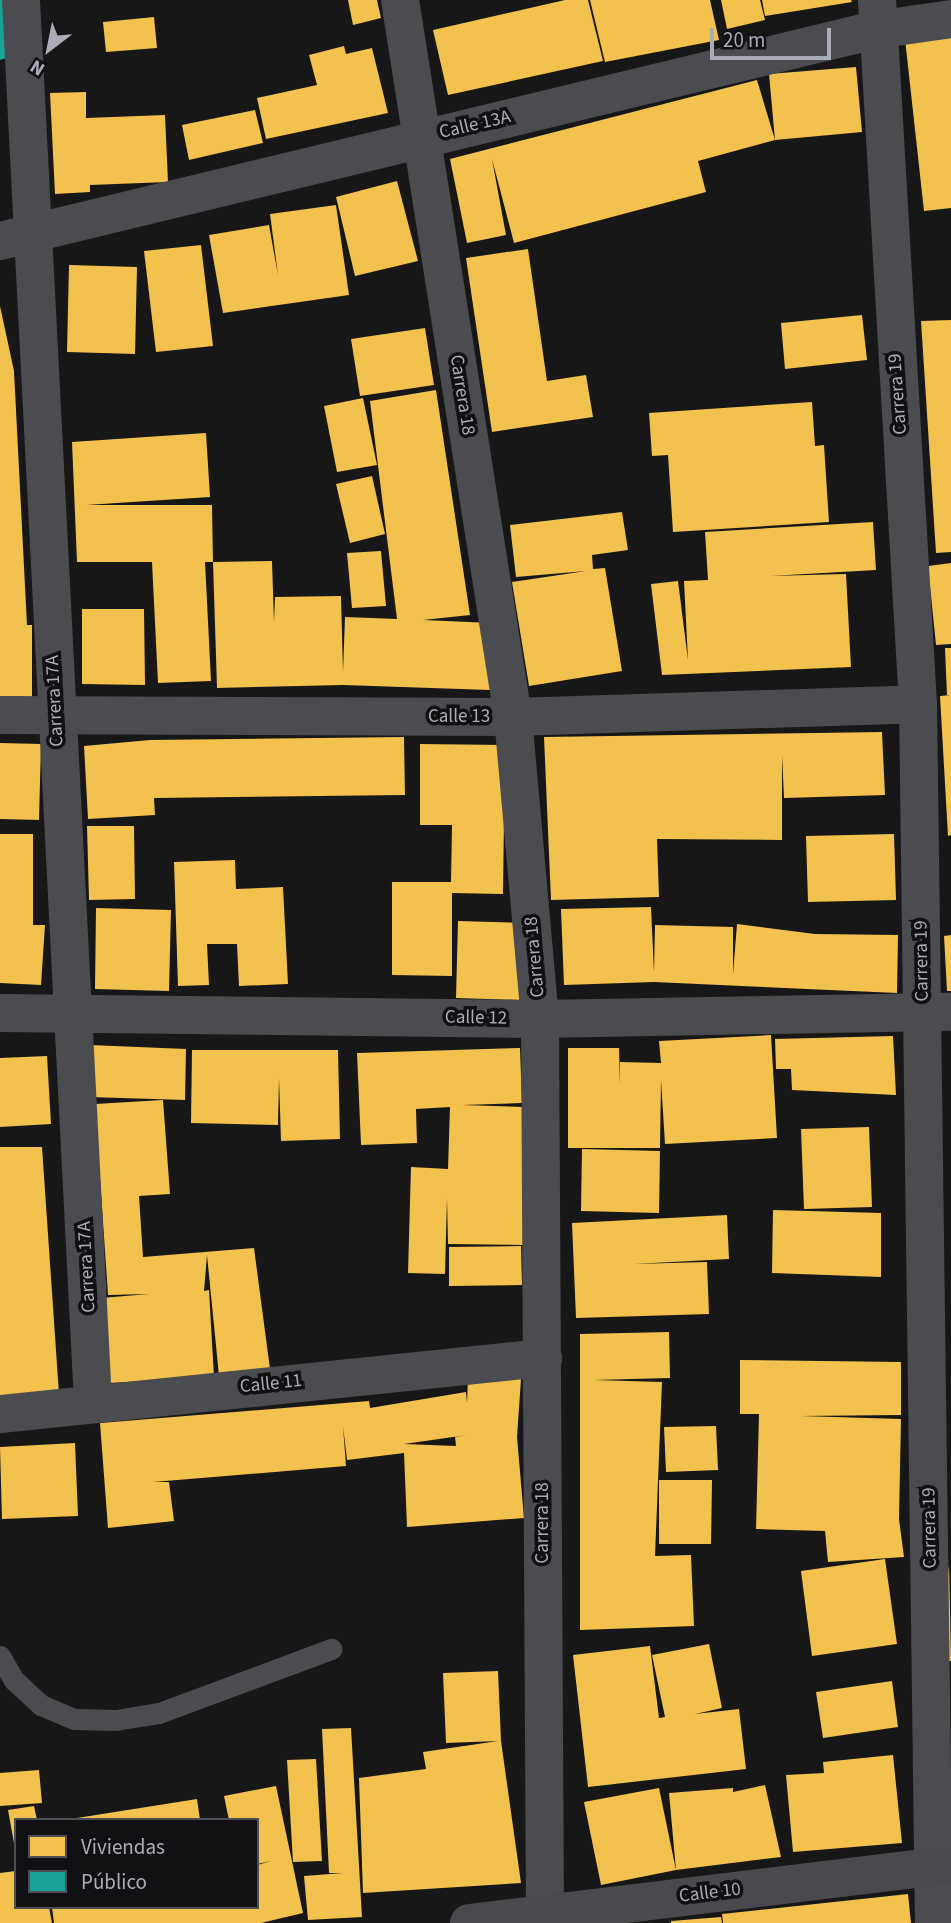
<!DOCTYPE html>
<html>
<head>
<meta charset="utf-8">
<style>
  body { margin:0 }
  #map { position:relative; width:951px; height:1923px; overflow:hidden; background:#171717; font-family:"Source Sans 3",sans-serif }
  div>[style] { position:absolute }
  .homes>* { inset:0; background:#f2c14e }
  .public>* { inset:0; background:#17a398 }
  .lane>* { height:21px; margin:-10.5px; padding:0 10.5px; transform-origin:10.5px; border-radius:10.5px; background:#4b4c50 }
  .street>* { height:38px; margin:-19px; padding:0 19px; transform-origin:19px; border-radius:19px; background:#4b4c50 }
  .secondary>* { height:38px; margin:-19px; padding:0 19px; transform-origin:19px; border-radius:19px; background:#4a4a4e }
  span { translate:-50% -50%; white-space:nowrap; text-align:center; line-height:1.15; -webkit-text-stroke:7px #111113; paint-order:stroke }
  .street-label { font-size:19px; color:#a8adb8 }
  .legend { position:absolute; left:14px; top:1818px; width:245px; height:91px; box-sizing:border-box; background:#111113; border:2px solid #4d4f55; margin:0; padding:9px 12px; list-style:none; font-size:21px; color:#a8adb8 }
  .legend li { display:flex; align-items:center; gap:14px; height:35px }
  .legend b { width:35px; border:2px solid #4d4f55 }
  .north { position:absolute; left:14px; top:14px; width:70px; height:70px; -webkit-text-stroke:5px #111113; paint-order:stroke; rotate:212deg; font-size:19px; font-weight:700; line-height:28px; text-align:center; color:#a8adb8 }
  .north::after { content:''; display:block; margin:auto; width:24px; height:32px; background:#a8adb8; clip-path:polygon(50% 0,100% 100%,50% 72%,0 100%) }
  .scale { position:absolute; left:710px; top:28px; width:121px; height:32px; box-sizing:border-box; border:4px solid #a8adb8; border-top:0; padding-left:9px; font-size:21px; line-height:24px; white-space:nowrap; color:#a8adb8; -webkit-text-stroke:5px #111113; paint-order:stroke }
</style>
</head>
<body>
<div id="map">
  <div class="homes">
    <i style="clip-path:polygon(348px 0,377px 0,381px 18px,353px 25px)"></i>
    <i style="clip-path:polygon(565px 0,588px 0,603px 61px,448px 95px,433px 30px)"></i>
    <i style="clip-path:polygon(590px 0,710px 0,719px 40px,605px 62px)"></i>
    <i style="clip-path:polygon(721px 0,760px 0,765px 20px,727px 29px)"></i>
    <i style="clip-path:polygon(762px 0,851px 0,852px 2px,765px 16px)"></i>
    <i style="clip-path:polygon(154px 17px,157px 48px,106px 52px,103px 22px)"></i>
    <i style="clip-path:polygon(951px 34px,951px 208px,924px 211px,905px 39px)"></i>
    <i style="clip-path:polygon(344px 46px,346px 54px,372px 48px,388px 113px,266px 139px,257px 98px,317px 85px,309px 55px)"></i>
    <i style="clip-path:polygon(856px 67px,862px 132px,775px 140px,769px 74px)"></i>
    <i style="clip-path:polygon(757px 80px,775px 140px,698px 161px,706px 192px,514px 243px,492px 159px,506px 235px,467px 243px,450px 159px)"></i>
    <i style="clip-path:polygon(86px 92px,86px 118px,165px 115px,168px 182px,90px 185px,90px 192px,55px 194px,50px 93px)"></i>
    <i style="clip-path:polygon(255px 110px,263px 143px,189px 160px,182px 125px)"></i>
    <i style="clip-path:polygon(397px 181px,418px 261px,355px 276px,336px 197px)"></i>
    <i style="clip-path:polygon(336px 205px,349px 295px,223px 313px,209px 235px,269px 225px,278px 275px,270px 214px)"></i>
    <i style="clip-path:polygon(201px 245px,213px 346px,156px 352px,144px 251px)"></i>
    <i style="clip-path:polygon(528px 249px,547px 381px,586px 375px,593px 417px,492px 432px,466px 258px)"></i>
    <i style="clip-path:polygon(69px 265px,137px 267px,135px 354px,67px 352px)"></i>
    <i style="clip-path:polygon(0 306px,14px 371px,27px 625px,32px 625px,32px 697px,0 696px)"></i>
    <i style="clip-path:polygon(862px 315px,867px 360px,785px 369px,781px 323px)"></i>
    <i style="clip-path:polygon(951px 320px,951px 552px,936px 553px,921px 321px)"></i>
    <i style="clip-path:polygon(425px 328px,434px 385px,360px 396px,351px 339px)"></i>
    <i style="clip-path:polygon(436px 390px,470px 615px,423px 620px,492px 623px,490px 690px,343px 685px,217px 688px,213px 562px,272px 561px,274px 622px,275px 597px,341px 596px,343px 672px,345px 617px,397px 619px,370px 401px)"></i>
    <i style="clip-path:polygon(363px 398px,377px 465px,337px 472px,324px 406px)"></i>
    <i style="clip-path:polygon(812px 402px,815px 446px,824px 445px,829px 522px,673px 532px,668px 455px,652px 456px,649px 413px)"></i>
    <i style="clip-path:polygon(206px 433px,210px 497px,86px 505px,212px 505px,213px 562px,205px 562px,211px 681px,158px 683px,152px 562px,77px 562px,72px 442px)"></i>
    <i style="clip-path:polygon(372px 476px,385px 534px,350px 543px,336px 484px)"></i>
    <i style="clip-path:polygon(622px 512px,628px 550px,592px 555px,593px 569px,605px 568px,622px 671px,529px 686px,512px 582px,586px 571px,516px 577px,510px 525px)"></i>
    <i style="clip-path:polygon(873px 522px,876px 570px,770px 576px,846px 574px,851px 667px,662px 675px,651px 584px,678px 581px,688px 660px,684px 581px,708px 580px,705px 532px)"></i>
    <i style="clip-path:polygon(381px 551px,386px 606px,352px 608px,347px 553px)"></i>
    <i style="clip-path:polygon(951px 563px,951px 644px,936px 645px,928px 566px)"></i>
    <i style="clip-path:polygon(82px 609px,144px 609px,145px 685px,82px 684px)"></i>
    <i style="clip-path:polygon(945px 648px,951px 648px,951px 695px,947px 695px)"></i>
    <i style="clip-path:polygon(951px 695px,951px 835px,948px 836px,940px 696px)"></i>
    <i style="clip-path:polygon(882px 732px,885px 795px,784px 798px,782px 755px,782px 840px,657px 839px,659px 897px,551px 900px,544px 737px)"></i>
    <i style="clip-path:polygon(404px 737px,405px 795px,154px 798px,155px 815px,88px 819px,84px 746px,150px 740px)"></i>
    <i style="clip-path:polygon(0 743px,41px 744px,39px 820px,0 819px)"></i>
    <i style="clip-path:polygon(420px 744px,505px 745px,503px 894px,452px 893px,452px 976px,392px 975px,392px 882px,451px 882px,452px 825px,420px 825px)"></i>
    <i style="clip-path:polygon(87px 826px,134px 826px,135px 899px,89px 900px)"></i>
    <i style="clip-path:polygon(0 834px,33px 834px,33px 925px,45px 925px,41px 985px,0 983px)"></i>
    <i style="clip-path:polygon(894px 834px,896px 900px,808px 902px,806px 836px)"></i>
    <i style="clip-path:polygon(235px 860px,236px 889px,283px 887px,288px 984px,239px 986px,237px 944px,207px 944px,209px 985px,178px 986px,174px 862px)"></i>
    <i style="clip-path:polygon(651px 907px,654px 972px,655px 925px,733px 927px,733px 974px,737px 924px,815px 934px,898px 935px,897px 993px,654px 982px,564px 985px,561px 909px)"></i>
    <i style="clip-path:polygon(96px 908px,171px 910px,169px 991px,95px 989px)"></i>
    <i style="clip-path:polygon(458px 921px,523px 923px,521px 1000px,456px 998px)"></i>
    <i style="clip-path:polygon(951px 935px,951px 991px,947px 991px,944px 936px)"></i>
    <i style="clip-path:polygon(771px 1035px,777px 1138px,665px 1144px,661px 1080px,660px 1148px,568px 1148px,568px 1048px,619px 1048px,620px 1085px,620px 1062px,661px 1063px,659px 1041px)"></i>
    <i style="clip-path:polygon(893px 1036px,896px 1095px,792px 1090px,791px 1069px,776px 1069px,775px 1039px)"></i>
    <i style="clip-path:polygon(90px 1045px,186px 1049px,185px 1100px,89px 1097px)"></i>
    <i style="clip-path:polygon(520px 1048px,522px 1103px,462px 1105px,524px 1107px,525px 1245px,448px 1244px,447px 1198px,445px 1274px,408px 1273px,411px 1167px,448px 1169px,450px 1107px,416px 1109px,417px 1143px,361px 1145px,357px 1053px)"></i>
    <i style="clip-path:polygon(192px 1050px,338px 1050px,340px 1139px,281px 1141px,279px 1078px,278px 1125px,191px 1123px)"></i>
    <i style="clip-path:polygon(47px 1056px,51px 1124px,0 1127px,0 1058px)"></i>
    <i style="clip-path:polygon(163px 1100px,170px 1194px,139px 1196px,143px 1257px,254px 1248px,270px 1369px,219px 1376px,207px 1255px,204px 1291px,209px 1290px,214px 1377px,109px 1383px,101px 1298px,149px 1294px,108px 1295px,95px 1104px)"></i>
    <i style="clip-path:polygon(869px 1127px,872px 1207px,804px 1209px,801px 1129px)"></i>
    <i style="clip-path:polygon(0 1147px,42px 1147px,59px 1394px,0 1398px)"></i>
    <i style="clip-path:polygon(582px 1149px,660px 1151px,659px 1213px,581px 1211px)"></i>
    <i style="clip-path:polygon(773px 1210px,881px 1213px,881px 1277px,772px 1273px)"></i>
    <i style="clip-path:polygon(727px 1215px,729px 1259px,633px 1264px,707px 1262px,709px 1314px,576px 1318px,572px 1223px)"></i>
    <i style="clip-path:polygon(521px 1246px,522px 1285px,449px 1286px,449px 1247px)"></i>
    <i style="clip-path:polygon(669px 1332px,670px 1378px,594px 1380px,662px 1382px,655px 1556px,691px 1555px,694px 1626px,580px 1630px,580px 1334px)"></i>
    <i style="clip-path:polygon(740px 1360px,901px 1362px,901px 1415px,801px 1416px,901px 1419px,899px 1519px,904px 1557px,828px 1562px,825px 1531px,756px 1529px,759px 1414px,740px 1414px)"></i>
    <i style="clip-path:polygon(evenodd,468px 1378px,521px 1379px,517px 1437px,524px 1518px,407px 1527px,404px 1453px,347px 1460px,343px 1426px,346px 1466px,153px 1482px,169px 1482px,174px 1521px,108px 1528px,100px 1423px,369px 1401px,370px 1408px,466px 1392px,467px 1403px,468px 1378px,467px 1435px,455px 1437px,456px 1446px,404px 1444px,467px 1435px)"></i>
    <i style="clip-path:polygon(716px 1426px,718px 1470px,666px 1472px,664px 1427px)"></i>
    <i style="clip-path:polygon(75px 1443px,78px 1516px,2px 1519px,0 1447px)"></i>
    <i style="clip-path:polygon(659px 1480px,712px 1480px,711px 1544px,659px 1544px)"></i>
    <i style="clip-path:polygon(885px 1559px,897px 1644px,812px 1656px,801px 1571px)"></i>
    <i style="clip-path:polygon(949px 1564px,951px 1661px,949px 1661px,946px 1597px)"></i>
    <i style="clip-path:polygon(709px 1644px,722px 1708px,695px 1714px,739px 1709px,746px 1769px,588px 1787px,573px 1655px,650px 1646px,659px 1718px,665px 1717px,652px 1655px)"></i>
    <i style="clip-path:polygon(498px 1671px,501px 1741px,521px 1883px,363px 1893px,359px 1778px,426px 1769px,423px 1752px,498px 1741px,446px 1743px,443px 1673px)"></i>
    <i style="clip-path:polygon(892px 1681px,898px 1727px,823px 1738px,816px 1692px)"></i>
    <i style="clip-path:polygon(351px 1728px,362px 1917px,308px 1920px,304px 1876px,343px 1873px,329px 1873px,322px 1729px)"></i>
    <i style="clip-path:polygon(893px 1755px,902px 1843px,793px 1852px,786px 1775px,824px 1773px,823px 1762px)"></i>
    <i style="clip-path:polygon(316px 1759px,322px 1861px,293px 1862px,287px 1760px)"></i>
    <i style="clip-path:polygon(39px 1770px,42px 1803px,0 1806px,0 1773px)"></i>
    <i style="clip-path:polygon(765px 1785px,781px 1857px,676px 1870px,669px 1793px,733px 1788px,733px 1792px)"></i>
    <i style="clip-path:polygon(276px 1786px,303px 1913px,261px 1923px,54px 1923px,52px 1907px,257px 1907px,257px 1865px,271px 1861px,257px 1864px,257px 1820px,229px 1820px,224px 1796px)"></i>
    <i style="clip-path:polygon(659px 1788px,676px 1870px,601px 1885px,584px 1802px)"></i>
    <i style="clip-path:polygon(197px 1799px,200px 1820px,77px 1820px,77px 1818px)"></i>
    <i style="clip-path:polygon(34px 1806px,37px 1820px,16px 1820px,14px 1843px,8px 1810px)"></i>
    <i style="clip-path:polygon(16px 1871px,16px 1907px,49px 1907px,52px 1923px,0 1923px,0 1873px)"></i>
    <i style="clip-path:polygon(908px 1894px,911px 1923px,723px 1923px,722px 1914px)"></i>
    <i style="clip-path:polygon(721px 1917px,722px 1923px,671px 1923px,671px 1921px)"></i>
  </div>
  <div class="public">
    <i style="clip-path:polygon(0 0,6px 0,7px 58px,0 60px)"></i>
  </div>
  <div class="lane">
    <i style="left:0;top:1656px;width:28px;rotate:60deg"></i>
    <i style="left:14px;top:1680px;width:37px;rotate:43deg"></i>
    <i style="left:41px;top:1705px;width:36px;rotate:23deg"></i>
    <i style="left:74px;top:1719px;width:42px;rotate:1.4deg"></i>
    <i style="left:116px;top:1720px;width:44px;rotate:-9.2deg"></i>
    <i style="left:159px;top:1713px;width:184px;rotate:-20.4deg"></i>
  </div>
  <div class="street">
    <i style="left:21px;top:0;width:1403px;rotate:87.06deg"></i>
    <i style="left:400px;top:0;width:726px;rotate:81.04deg"></i>
    <i style="left:513px;top:717px;width:303px;rotate:84.9deg"></i>
    <i style="left:540px;top:1019px;width:904px;rotate:89.68deg"></i>
    <i style="left:877px;top:0;width:705px;rotate:86.67deg"></i>
    <i style="left:918px;top:704px;width:1219px;rotate:89.25deg"></i>
    <i style="left:0;top:241px;width:900px;rotate:-13.56deg"></i>
    <i style="left:875px;top:30px;width:77px;rotate:-8.2deg"></i>
    <i style="left:0;top:715px;width:513px;rotate:0.22deg"></i>
    <i style="left:513px;top:717px;width:405px;rotate:-1.8deg"></i>
    <i style="left:0;top:1013px;width:540px;rotate:0.64deg"></i>
    <i style="left:540px;top:1019px;width:411px;rotate:-1deg"></i>
    <i style="left:0;top:1414px;width:546px;rotate:-5.89deg"></i>
  </div>
  <div class="secondary">
    <i style="left:469px;top:1923px;width:485px;rotate:-6.9deg"></i>
  </div>
  <div class="street-label">
    <span style="left:475px;top:125px;rotate:-13deg">Calle 13A</span>
    <span style="left:898px;top:394px;rotate:-94deg">Carrera 19</span>
    <span style="left:462px;top:395px;rotate:81deg">Carrera 18</span>
    <span style="left:55px;top:701px;rotate:-93deg">Carrera 17A</span>
    <span style="left:459px;top:717px">Calle 13</span>
    <span style="left:535px;top:957px;rotate:-95deg">Carrera 18</span>
    <span style="left:922px;top:961px;rotate:-91deg">Carrera 19</span>
    <span style="left:476px;top:1018px;rotate:1deg">Calle 12</span>
    <span style="left:87px;top:1267px;rotate:-93deg">Carrera 17A</span>
    <span style="left:271px;top:1384px;rotate:-6deg">Calle 11</span>
    <span style="left:543px;top:1523px;rotate:-90deg">Carrera 18</span>
    <span style="left:930px;top:1528px;rotate:-91deg">Carrera 19</span>
    <span style="left:710px;top:1893px;rotate:-7deg">Calle 10</span>
  </div>
  <ul class="legend">
  <li><b style="height:19px;background:#f2c14e"></b>Viviendas</li>
  <li><b style="height:19px;background:#17a398"></b>Público</li>
  </ul>
  <div class="north">N</div>
  <div class="scale">20 m</div>
</div>
</body>
</html>
